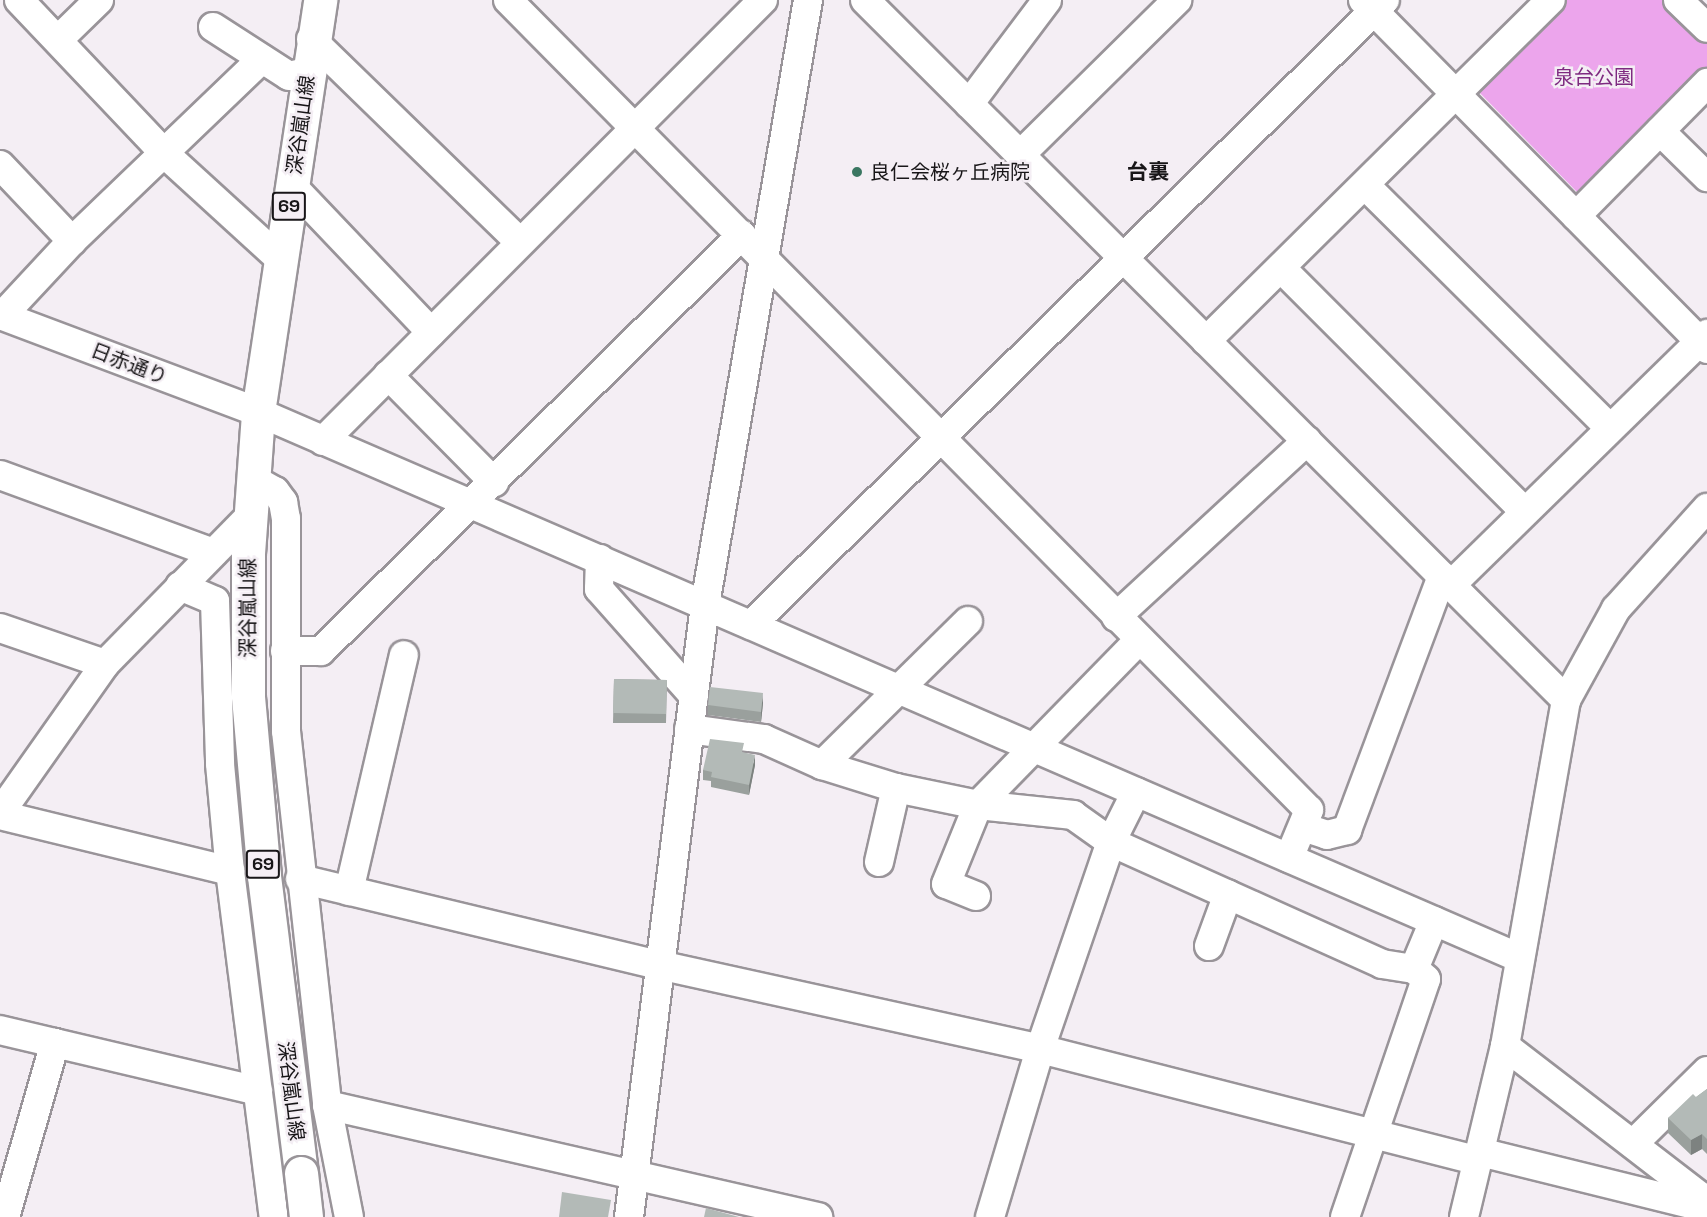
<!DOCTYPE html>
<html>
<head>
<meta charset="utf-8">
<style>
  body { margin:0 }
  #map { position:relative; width:1707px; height:1217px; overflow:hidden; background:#f4eef4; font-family:"Space Grotesk","Noto Sans JP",sans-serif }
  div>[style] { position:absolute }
  .green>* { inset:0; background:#eca5ec }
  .roads { filter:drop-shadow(2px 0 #999499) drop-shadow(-2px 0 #999499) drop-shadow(0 2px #999499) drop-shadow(0 -2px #999499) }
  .minor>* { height:28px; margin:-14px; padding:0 14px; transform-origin:14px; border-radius:14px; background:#fff }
  .major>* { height:33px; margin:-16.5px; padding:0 16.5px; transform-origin:16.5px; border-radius:16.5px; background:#fff }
  .bridges { filter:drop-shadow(2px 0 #999499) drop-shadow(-2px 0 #999499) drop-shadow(0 2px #999499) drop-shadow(0 -2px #999499) }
  .major-bridge>* { height:33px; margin:-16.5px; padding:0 16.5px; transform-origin:16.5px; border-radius:16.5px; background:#fff }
  .wall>* { inset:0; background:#9aa09d }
  .shaded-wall>* { inset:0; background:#7d8280 }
  .building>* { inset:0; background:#b3bab7 }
  .dots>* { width:16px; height:16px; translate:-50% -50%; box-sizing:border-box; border:3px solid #f4eef4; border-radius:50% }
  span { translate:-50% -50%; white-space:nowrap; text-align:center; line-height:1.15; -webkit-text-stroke:5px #f4eef4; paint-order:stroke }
  .shield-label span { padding:2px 4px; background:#f4eef4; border:2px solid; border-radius:4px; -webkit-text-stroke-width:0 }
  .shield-label { font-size:18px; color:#181618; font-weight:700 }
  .park-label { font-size:20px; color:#7e2a80 }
  .street-label { font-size:20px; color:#181618 }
  .poi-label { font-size:20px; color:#181618 }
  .left { translate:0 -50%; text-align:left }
  .neighbourhood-label { font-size:21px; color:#181618; font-weight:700 }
</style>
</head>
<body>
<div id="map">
  <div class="green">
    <i style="clip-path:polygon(1562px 0,1669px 0,1707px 36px,1707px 74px,1581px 196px,1475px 88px)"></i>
  </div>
  <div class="roads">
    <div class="minor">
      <i style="left:19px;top:0;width:211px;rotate:46.5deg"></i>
      <i style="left:164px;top:153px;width:156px;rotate:42.4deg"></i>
      <i style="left:508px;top:0;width:1139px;rotate:45.32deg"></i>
      <i style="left:1309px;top:810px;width:52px;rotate:112.6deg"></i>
      <i style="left:865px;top:0;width:991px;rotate:44.96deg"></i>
      <i style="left:1363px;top:0;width:490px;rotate:45.4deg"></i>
      <i style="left:1678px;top:0;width:40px;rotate:44deg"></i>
      <i style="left:213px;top:27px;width:90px;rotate:32.8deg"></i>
      <i style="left:289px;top:76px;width:22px;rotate:-13deg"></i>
      <i style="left:59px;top:39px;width:56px;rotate:-44.3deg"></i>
      <i style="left:311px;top:39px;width:291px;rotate:44.2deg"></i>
      <i style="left:969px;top:104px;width:130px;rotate:-53.1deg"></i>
      <i style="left:1660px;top:131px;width:66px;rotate:44.4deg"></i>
      <i style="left:1020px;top:155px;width:221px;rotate:-44.6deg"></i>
      <i style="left:0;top:165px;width:105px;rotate:46.5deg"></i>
      <i style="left:1365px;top:185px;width:345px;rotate:44.8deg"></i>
      <i style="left:292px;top:186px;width:202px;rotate:46.4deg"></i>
      <i style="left:1576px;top:216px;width:187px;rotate:-45.4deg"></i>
      <i style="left:1281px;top:268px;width:344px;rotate:45deg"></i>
      <i style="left:0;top:315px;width:276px;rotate:20.6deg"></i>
      <i style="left:258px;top:412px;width:1375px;rotate:23.4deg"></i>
      <i style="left:2px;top:316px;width:103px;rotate:-47deg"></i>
      <i style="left:72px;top:241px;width:263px;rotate:-43.8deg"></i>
      <i style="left:1206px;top:341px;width:485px;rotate:-44.7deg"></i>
      <i style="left:388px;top:375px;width:151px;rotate:45.3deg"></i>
      <i style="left:323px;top:441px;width:623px;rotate:-45.07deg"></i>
      <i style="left:0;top:475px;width:227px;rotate:20.1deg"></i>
      <i style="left:253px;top:479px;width:25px;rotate:29deg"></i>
      <i style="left:275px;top:491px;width:14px;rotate:54deg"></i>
      <i style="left:283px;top:502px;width:17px;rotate:80deg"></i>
      <i style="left:286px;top:519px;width:212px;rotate:90deg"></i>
      <i style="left:286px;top:731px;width:376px;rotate:83.7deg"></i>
      <i style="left:327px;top:1105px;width:114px;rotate:78.9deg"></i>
      <i style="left:600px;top:559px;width:30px;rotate:92deg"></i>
      <i style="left:599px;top:589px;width:143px;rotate:48.4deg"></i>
      <i style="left:1451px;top:585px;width:359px;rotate:-44.4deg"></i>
      <i style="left:180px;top:586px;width:38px;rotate:23deg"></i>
      <i style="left:215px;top:601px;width:163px;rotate:88.2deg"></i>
      <i style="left:220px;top:764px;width:107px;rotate:84.7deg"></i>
      <i style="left:230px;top:871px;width:349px;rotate:82.8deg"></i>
      <i style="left:1116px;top:617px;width:260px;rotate:-42.7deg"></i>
      <i style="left:751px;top:625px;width:890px;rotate:-44.59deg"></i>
      <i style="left:0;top:628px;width:111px;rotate:18.9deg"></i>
      <i style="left:285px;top:651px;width:36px"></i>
      <i style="left:321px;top:651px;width:592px;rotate:-44.66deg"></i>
      <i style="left:689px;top:729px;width:76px;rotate:7.6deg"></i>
      <i style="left:764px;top:739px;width:64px;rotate:24.1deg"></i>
      <i style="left:822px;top:765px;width:77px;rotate:17.3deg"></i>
      <i style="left:896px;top:788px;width:84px;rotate:11.7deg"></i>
      <i style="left:978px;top:805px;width:96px;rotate:6deg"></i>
      <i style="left:1073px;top:815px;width:47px;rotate:35.4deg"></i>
      <i style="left:1111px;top:842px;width:297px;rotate:24.2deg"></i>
      <i style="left:1382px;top:964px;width:32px;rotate:9deg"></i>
      <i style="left:1414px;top:969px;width:52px;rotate:-67.4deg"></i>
      <i style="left:822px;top:765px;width:205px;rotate:-44.6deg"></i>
      <i style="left:0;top:813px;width:182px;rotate:-54.8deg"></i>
      <i style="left:105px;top:664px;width:209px;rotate:-45.6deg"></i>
      <i style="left:0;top:815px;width:237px;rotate:13.7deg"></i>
      <i style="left:1303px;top:827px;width:25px;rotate:18deg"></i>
      <i style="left:1327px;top:835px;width:21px;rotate:-14deg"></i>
      <i style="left:1347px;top:830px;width:271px;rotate:-69.5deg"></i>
      <i style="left:879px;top:862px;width:76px;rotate:-77.1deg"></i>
      <i style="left:300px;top:879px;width:369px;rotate:13.5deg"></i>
      <i style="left:659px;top:965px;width:390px;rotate:12.4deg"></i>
      <i style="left:1040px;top:1049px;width:452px;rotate:14.3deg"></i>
      <i style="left:349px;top:891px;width:242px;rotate:-76.9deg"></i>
      <i style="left:976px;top:896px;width:32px;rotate:-158deg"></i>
      <i style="left:946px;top:884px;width:85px;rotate:-67.9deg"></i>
      <i style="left:978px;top:805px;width:231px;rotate:-45.7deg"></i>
      <i style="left:1209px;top:946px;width:55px;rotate:-69.9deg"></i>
      <i style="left:0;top:1030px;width:265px;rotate:13.3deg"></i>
      <i style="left:1505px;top:1046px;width:246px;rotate:37.6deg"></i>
      <i style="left:1700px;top:1196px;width:12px;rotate:55deg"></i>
      <i style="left:327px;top:1105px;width:504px;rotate:12.85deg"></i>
      <i style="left:1633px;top:1144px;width:104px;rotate:-44.6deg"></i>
      <i style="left:1480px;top:1152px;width:234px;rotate:13.9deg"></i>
      <i style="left:5px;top:1217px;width:181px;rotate:-74deg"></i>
      <i style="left:629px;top:1217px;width:617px;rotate:-82.92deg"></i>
      <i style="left:705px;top:605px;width:614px;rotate:-80.34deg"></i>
      <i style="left:990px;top:1217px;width:175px;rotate:-73.4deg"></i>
      <i style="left:1040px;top:1049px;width:219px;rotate:-71.1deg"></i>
      <i style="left:1111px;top:842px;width:56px;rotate:-63.4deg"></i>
      <i style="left:1345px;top:1217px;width:251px;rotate:-71.2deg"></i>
      <i style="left:1426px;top:979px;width:16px;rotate:-140deg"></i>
      <i style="left:1464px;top:1217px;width:176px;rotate:-76.5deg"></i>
      <i style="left:1505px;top:1046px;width:351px;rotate:-80deg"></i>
      <i style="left:1566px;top:700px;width:104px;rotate:-61.2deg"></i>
      <i style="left:1616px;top:609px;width:136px;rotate:-48deg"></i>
    </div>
    <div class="major">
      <i style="left:301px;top:1173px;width:299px;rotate:-97.1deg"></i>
      <i style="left:264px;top:876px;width:182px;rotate:-95.1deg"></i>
      <i style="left:248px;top:695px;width:142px;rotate:-90deg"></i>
      <i style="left:248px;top:553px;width:141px;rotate:-85.9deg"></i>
      <i style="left:258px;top:412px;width:417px;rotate:-81.4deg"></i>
    </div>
  </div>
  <div class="bridges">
    <div class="major-bridge">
      <i style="left:301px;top:1173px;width:44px;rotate:83.5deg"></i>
    </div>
  </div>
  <div class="wall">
    <i style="clip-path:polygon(614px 679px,667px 680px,666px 723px,613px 723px)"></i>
    <i style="clip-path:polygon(763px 703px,761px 722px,708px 715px,708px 705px)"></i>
    <i style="clip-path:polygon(744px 753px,755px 765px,749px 795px,711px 787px,711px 781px,703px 780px,703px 770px)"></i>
    <i style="clip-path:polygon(1707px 1089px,1707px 1154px,1702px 1149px,1691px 1155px,1668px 1133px,1668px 1118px)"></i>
  </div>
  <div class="shaded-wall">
    <i style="clip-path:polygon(763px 693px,763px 703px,761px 722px,761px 712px)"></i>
    <i style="clip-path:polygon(755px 755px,755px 765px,749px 795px,749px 785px)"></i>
    <i style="clip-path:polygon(1702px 1134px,1702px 1149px,1691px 1155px,1691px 1140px)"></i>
  </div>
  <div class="building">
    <i style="clip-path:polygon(614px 679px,667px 680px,666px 714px,613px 713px)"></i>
    <i style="clip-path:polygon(710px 687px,763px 693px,761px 712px,708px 705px)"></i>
    <i style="clip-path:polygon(710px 739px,744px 743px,742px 752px,755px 755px,749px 785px,711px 777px,712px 772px,703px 770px)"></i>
    <i style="clip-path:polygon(1707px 1089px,1707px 1139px,1702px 1134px,1691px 1140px,1668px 1118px,1693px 1094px,1696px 1097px)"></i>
    <i style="clip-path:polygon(562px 1192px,611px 1200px,608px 1217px,559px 1217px)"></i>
    <i style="clip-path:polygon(706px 1208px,739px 1217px,704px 1217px)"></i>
  </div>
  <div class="dots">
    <i style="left:857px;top:172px;background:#3a7661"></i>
  </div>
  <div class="shield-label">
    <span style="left:289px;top:206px">69</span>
    <span style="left:263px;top:864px">69</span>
  </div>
  <div class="park-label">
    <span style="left:1594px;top:77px">泉台公園</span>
  </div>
  <div class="street-label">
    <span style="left:301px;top:125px;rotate:-82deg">深谷嵐山線</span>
    <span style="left:129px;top:364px;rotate:21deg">日赤通り</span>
    <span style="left:248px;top:608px;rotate:-90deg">深谷嵐山線</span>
    <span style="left:291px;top:1091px;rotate:83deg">深谷嵐山線</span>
  </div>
  <div class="poi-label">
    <span class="left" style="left:870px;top:172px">良仁会桜ヶ丘病院</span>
  </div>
  <div class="neighbourhood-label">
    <span style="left:1148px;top:172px">台裏</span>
  </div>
</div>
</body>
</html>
